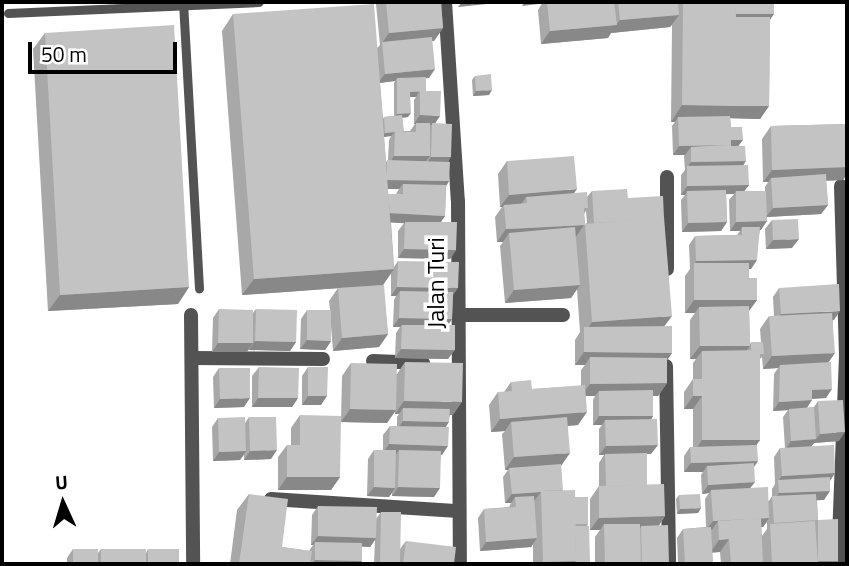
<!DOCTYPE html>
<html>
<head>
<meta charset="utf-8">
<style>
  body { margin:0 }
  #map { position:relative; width:849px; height:566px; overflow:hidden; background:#fff; font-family:"Titillium Web",sans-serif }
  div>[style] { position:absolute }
  .service>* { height:9px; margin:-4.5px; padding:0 4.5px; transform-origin:4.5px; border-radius:4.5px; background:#535353 }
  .minor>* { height:14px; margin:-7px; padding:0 7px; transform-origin:7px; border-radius:7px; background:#535353 }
  .wall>* { inset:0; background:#a8a8a8 }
  .shaded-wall>* { inset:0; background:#888 }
  .building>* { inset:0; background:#c3c3c3 }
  span { translate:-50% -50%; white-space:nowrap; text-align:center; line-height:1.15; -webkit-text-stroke:7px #fff; paint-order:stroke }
  .street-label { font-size:24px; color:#000 }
  .frame { position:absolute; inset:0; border:4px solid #000; pointer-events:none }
  .north { position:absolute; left:28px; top:468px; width:70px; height:70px; -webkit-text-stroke:5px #fff; paint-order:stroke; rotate:356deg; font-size:19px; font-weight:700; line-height:28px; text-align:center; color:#000 }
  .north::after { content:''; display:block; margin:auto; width:24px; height:32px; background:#000; clip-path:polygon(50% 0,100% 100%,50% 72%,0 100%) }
  .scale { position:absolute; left:28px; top:42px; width:149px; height:32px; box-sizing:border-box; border:4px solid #000; border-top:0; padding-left:9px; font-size:21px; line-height:24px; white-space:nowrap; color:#000; -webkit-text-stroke:5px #fff; paint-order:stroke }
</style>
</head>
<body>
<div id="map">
  <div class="service">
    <i style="left:183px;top:2px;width:287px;rotate:86.8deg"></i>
    <i style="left:8px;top:13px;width:251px;rotate:-2.5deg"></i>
  </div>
  <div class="minor">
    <i style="left:445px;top:2px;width:199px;rotate:86.3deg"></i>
    <i style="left:458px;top:201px;width:363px;rotate:89.7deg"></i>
    <i style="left:667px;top:269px;width:92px;rotate:-90deg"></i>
    <i style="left:191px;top:315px;width:249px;rotate:89.5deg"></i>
    <i style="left:460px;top:315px;width:103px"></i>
    <i style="left:192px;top:358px;width:131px;rotate:0.4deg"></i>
    <i style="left:373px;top:361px;width:50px;rotate:2.3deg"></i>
    <i style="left:666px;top:366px;width:198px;rotate:89.1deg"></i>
    <i style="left:271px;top:499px;width:188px;rotate:3.7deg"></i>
    <i style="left:838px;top:564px;width:209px;rotate:-87.8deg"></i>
    <i style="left:846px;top:355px;width:169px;rotate:-91.7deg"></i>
  </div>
  <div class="wall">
    <i style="clip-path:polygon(evenodd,378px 2px,441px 2px,443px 28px,434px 41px,432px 41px,429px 78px,426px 78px,426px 91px,435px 123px,448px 162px,449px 181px,446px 187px,445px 216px,440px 222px,456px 250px,450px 259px,398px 258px,398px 231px,404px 223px,391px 222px,394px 267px,398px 261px,453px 296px,452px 319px,448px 325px,448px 359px,395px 358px,396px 333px,400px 327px,393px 327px,394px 300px,396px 296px,391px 296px,391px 273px,383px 285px,388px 334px,379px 347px,333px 351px,331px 326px,331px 341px,325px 350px,300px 349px,301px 319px,307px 310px,330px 310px,329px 301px,338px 288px,242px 295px,222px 31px,233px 14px,377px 48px,380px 45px,376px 4px,378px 2px,395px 81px,394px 83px,394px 116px,384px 117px,383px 119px,380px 83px,395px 81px,378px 2px,410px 97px,416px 97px,414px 100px,414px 124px,415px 124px,410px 131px,403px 131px,402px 118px,408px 117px,410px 97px,378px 2px,391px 136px,389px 140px,388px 160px,386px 162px,384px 137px,391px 136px,378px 2px,388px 189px,399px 189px,396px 194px,388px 194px,388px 189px)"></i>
    <i style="clip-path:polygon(evenodd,543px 2px,774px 2px,770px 19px,769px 106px,760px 119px,730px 118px,731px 127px,739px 146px,749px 185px,744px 191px,765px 191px,765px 187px,768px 182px,763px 182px,762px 139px,771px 126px,847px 124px,847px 178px,847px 174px,843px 180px,826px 181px,828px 205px,821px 214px,767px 217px,767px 221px,760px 230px,751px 269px,749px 269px,749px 278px,757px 300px,749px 311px,750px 344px,751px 342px,761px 342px,760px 329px,769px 316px,774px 316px,773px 297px,779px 288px,834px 320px,833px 320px,828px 362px,826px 398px,812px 399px,807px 408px,814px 407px,818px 401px,839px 441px,814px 443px,811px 446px,835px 473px,830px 481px,824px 500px,817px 500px,818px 520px,838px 561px,836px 564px,721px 564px,720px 552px,712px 552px,713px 564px,678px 564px,677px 538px,683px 529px,706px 527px,705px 499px,709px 493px,702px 494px,701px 475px,703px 472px,684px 472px,684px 456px,690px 447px,693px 447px,693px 409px,684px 409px,684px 392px,693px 379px,693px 363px,696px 359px,690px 359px,690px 320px,695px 313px,685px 313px,685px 276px,690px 269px,689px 245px,695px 236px,737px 235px,740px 231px,730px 231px,729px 200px,734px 194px,726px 194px,727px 222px,721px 231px,682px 232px,681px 200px,685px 195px,681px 195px,681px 175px,685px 170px,684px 156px,685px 155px,673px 155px,672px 126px,675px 122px,671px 122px,672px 25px,670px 27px,611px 33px,608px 38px,541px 44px,538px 10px,543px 2px,762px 357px,763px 369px,778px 368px,774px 374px,773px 411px,788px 410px,783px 417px,785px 448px,780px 448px,774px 457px,775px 484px,772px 489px,772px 496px,769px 501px,750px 488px,756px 445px,760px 440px,760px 359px,762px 357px,543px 2px,767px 522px,767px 529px,762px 536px,761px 527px,763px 527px,767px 522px)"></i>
    <i style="clip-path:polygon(45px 33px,189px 287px,178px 304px,48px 311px,33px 49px)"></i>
    <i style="clip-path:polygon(475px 76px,489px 95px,473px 96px,472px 80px)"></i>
    <i style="clip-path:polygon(evenodd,507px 161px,574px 194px,587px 197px,592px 191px,628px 198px,672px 353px,667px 360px,667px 383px,658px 396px,653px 396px,653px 416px,651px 420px,651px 454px,647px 454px,647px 485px,665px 516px,659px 526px,669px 564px,595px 564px,595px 537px,600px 530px,590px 530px,590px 499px,599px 486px,599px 463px,604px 455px,599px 455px,599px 429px,602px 425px,593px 425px,593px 400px,595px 396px,586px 396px,578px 425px,568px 426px,561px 466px,562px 490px,575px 497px,588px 524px,587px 526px,590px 564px,533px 564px,533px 544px,531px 547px,480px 551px,478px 518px,484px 509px,509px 507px,511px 503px,505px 503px,503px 477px,508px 470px,505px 470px,502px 434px,505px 431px,491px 432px,489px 405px,498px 392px,504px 392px,511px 382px,532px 389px,581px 386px,581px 370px,585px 365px,575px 365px,575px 340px,580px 332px,577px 289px,571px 298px,505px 303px,500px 246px,503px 242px,497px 242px,495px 217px,502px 207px,500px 207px,498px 174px,507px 161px,586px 211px,587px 223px,585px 224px,584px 214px,586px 211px)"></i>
    <i style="clip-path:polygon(772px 220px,792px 248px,766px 249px,765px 229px)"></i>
    <i style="clip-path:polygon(219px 309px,253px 313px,256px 309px,296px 342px,290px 351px,249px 350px,249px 349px,247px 352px,212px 352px,213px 318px)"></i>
    <i style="clip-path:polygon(405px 362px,453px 415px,450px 415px,446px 427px,442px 455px,441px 455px,434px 497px,392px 496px,392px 493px,389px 497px,367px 496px,368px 459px,374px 450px,383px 450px,383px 435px,390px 426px,397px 426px,397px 417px,399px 414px,395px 414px,395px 411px,387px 423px,341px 422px,342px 376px,351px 363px,397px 374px)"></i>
    <i style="clip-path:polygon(259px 367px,298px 398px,292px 407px,252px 407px,252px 376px)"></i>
    <i style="clip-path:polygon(308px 367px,321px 405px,302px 405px,302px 376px)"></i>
    <i style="clip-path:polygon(219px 368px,244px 407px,214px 408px,213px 377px)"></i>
    <i style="clip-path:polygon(300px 415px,340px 477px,331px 490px,278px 490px,278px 457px,287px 445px,291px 445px,291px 428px)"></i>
    <i style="clip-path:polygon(249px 417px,271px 459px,244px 460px,244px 455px,240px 460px,213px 461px,212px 427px,218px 418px,245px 423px)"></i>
    <i style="clip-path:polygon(249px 494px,282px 547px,309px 551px,313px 545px,311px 545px,312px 515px,318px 506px,376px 519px,381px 512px,400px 549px,406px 541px,454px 564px,374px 564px,375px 540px,370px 547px,362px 546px,360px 564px,230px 564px,237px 510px)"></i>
    <i style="clip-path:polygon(679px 495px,698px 513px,677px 514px,676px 499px)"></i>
    <i style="clip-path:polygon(73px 549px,98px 553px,101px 549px,146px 553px,148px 549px,179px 564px,67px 564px,67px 558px)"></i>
  </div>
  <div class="shaded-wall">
    <i style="clip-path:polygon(462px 2px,489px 2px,487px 4px,458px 7px)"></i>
    <i style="clip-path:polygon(525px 2px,539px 2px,538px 4px,522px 6px)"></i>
    <i style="clip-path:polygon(736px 14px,774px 14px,765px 27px,735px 27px)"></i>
    <i style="clip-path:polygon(679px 15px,670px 27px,611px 33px,608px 38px,541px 44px,550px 31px,616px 25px,620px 20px)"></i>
    <i style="clip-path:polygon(443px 28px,434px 41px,382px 46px,382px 43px,389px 33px)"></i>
    <i style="clip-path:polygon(435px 69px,429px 78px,397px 81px,397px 78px,395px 81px,378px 83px,385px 74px)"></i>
    <i style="clip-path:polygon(492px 90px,489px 95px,473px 96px,476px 91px)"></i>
    <i style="clip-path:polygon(410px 92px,419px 92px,416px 97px,406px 97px)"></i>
    <i style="clip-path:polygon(682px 105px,769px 106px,760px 119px,678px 117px,675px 122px,671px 122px)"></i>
    <i style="clip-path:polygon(411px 113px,408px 117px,394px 118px,397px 114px)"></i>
    <i style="clip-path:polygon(420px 115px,440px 116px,434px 125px,414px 124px)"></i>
    <i style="clip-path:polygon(395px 132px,391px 136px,382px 137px,385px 133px)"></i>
    <i style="clip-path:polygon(731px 140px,743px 140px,736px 149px,724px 149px)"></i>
    <i style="clip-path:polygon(727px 145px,691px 147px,685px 155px,673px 155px,679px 146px)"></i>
    <i style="clip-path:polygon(394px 156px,430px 156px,423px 165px,388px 165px)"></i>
    <i style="clip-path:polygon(431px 157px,451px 157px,445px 166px,425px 166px)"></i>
    <i style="clip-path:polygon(746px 161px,740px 170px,687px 168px,691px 162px)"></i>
    <i style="clip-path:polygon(847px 167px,847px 174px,843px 180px,772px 182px,771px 178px,768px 182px,763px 182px,772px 170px)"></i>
    <i style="clip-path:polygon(387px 180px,449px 181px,443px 190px,403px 184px,399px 189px,380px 189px)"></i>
    <i style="clip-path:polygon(749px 185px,742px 194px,736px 191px,734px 194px,687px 195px,687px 191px,685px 195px,681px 195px,687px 186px)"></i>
    <i style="clip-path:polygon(577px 189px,568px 202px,527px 203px,526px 197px,520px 206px,504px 205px,502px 207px,500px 207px,509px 195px)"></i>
    <i style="clip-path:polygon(828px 205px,821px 214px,766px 217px,773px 208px)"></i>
    <i style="clip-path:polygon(386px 213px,445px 216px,439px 225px,380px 222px)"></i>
    <i style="clip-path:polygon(767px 221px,761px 230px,742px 231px,742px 227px,740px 231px,730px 231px,736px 222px)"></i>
    <i style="clip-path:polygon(727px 222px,721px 231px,682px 232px,688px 223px)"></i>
    <i style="clip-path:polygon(584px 225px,575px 238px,509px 233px,503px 242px,497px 242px,506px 229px)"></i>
    <i style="clip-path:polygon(799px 239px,792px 248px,766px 249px,773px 240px)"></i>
    <i style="clip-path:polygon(404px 249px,456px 250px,450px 259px,398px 258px)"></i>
    <i style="clip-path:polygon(757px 260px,751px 269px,694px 270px,694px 265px,696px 261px)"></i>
    <i style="clip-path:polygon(394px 269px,383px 285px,242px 295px,254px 279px)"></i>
    <i style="clip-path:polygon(580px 285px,571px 298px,505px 303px,514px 290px)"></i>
    <i style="clip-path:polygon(189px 287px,178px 304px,48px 311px,60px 295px)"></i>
    <i style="clip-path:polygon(397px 287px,458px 288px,452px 297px,400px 291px,396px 296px,391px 296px)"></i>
    <i style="clip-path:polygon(694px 300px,757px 300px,748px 312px,699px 307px,695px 313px,685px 313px)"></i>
    <i style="clip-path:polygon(840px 311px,834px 320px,774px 323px,781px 314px)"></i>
    <i style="clip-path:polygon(672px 316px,660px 332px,584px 334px,592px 322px)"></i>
    <i style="clip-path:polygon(399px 318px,452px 319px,446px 328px,402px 325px,400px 327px,393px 327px)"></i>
    <i style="clip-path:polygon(388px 334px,379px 347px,333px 351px,342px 338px)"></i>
    <i style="clip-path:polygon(307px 340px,331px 341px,325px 350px,300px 349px)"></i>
    <i style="clip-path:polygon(255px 341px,296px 342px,290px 351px,249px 350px)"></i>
    <i style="clip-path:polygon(218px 343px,253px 343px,247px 352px,212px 352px)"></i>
    <i style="clip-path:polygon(700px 346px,750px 346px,740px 359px,702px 351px,696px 359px,690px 359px)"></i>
    <i style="clip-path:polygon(401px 349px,455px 350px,448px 359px,395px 358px)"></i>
    <i style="clip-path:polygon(584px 352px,672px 353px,663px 366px,590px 357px,585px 365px,575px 365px)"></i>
    <i style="clip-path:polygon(835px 353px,826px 366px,780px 365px,778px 368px,763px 369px,772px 356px)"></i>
    <i style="clip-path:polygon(667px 383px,658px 396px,599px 396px,599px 391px,595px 396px,581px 396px,590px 384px)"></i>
    <i style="clip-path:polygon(832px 389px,826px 398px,805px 399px,812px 390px)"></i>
    <i style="clip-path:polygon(308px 396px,327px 396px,321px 405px,302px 405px)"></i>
    <i style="clip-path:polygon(693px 396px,702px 396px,693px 409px,684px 409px)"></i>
    <i style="clip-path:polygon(250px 398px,244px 407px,214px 408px,220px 399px)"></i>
    <i style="clip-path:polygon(258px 398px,298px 398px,292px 407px,252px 407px)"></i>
    <i style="clip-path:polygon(812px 400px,806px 409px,773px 411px,779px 402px)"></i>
    <i style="clip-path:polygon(404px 401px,462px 402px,453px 415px,403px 414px,403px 408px,399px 414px,395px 414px)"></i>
    <i style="clip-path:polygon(350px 409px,396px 410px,387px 423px,341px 422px)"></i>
    <i style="clip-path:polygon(587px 412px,578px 425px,512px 430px,511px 422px,505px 431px,491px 432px,500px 419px)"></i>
    <i style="clip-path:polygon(599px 416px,653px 416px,647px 425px,605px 420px,602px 425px,593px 425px)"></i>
    <i style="clip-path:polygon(403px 421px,449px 422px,443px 431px,397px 430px)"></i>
    <i style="clip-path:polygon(845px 432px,839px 441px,814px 443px,810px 448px,785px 450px,791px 441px,816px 439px,820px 434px)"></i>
    <i style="clip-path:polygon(702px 440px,760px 440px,751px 453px,693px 453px)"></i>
    <i style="clip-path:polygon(389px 444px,448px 446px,442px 455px,399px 454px,399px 450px,396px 454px,383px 453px)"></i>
    <i style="clip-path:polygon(658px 445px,651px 454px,599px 455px,606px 446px)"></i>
    <i style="clip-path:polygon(277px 450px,271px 459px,244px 460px,250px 451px)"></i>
    <i style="clip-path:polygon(246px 451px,240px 460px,213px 461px,219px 452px)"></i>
    <i style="clip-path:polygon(570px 453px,561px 466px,509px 468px,508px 470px,505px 470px,514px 457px)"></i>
    <i style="clip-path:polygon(758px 461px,752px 470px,707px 466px,703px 472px,684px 472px,691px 463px)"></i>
    <i style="clip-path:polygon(835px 473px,829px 482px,778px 481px,782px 476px)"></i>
    <i style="clip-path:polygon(287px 477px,340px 477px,331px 490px,278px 490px)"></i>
    <i style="clip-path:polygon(755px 482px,748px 491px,711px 490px,709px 493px,702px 494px,708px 485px)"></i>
    <i style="clip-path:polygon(374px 487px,395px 488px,389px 497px,367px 496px)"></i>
    <i style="clip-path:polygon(398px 487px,440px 488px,434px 497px,392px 496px)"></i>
    <i style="clip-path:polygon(830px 491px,824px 500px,772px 502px,779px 493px)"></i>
    <i style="clip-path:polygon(541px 492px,534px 501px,515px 497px,511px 503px,505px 503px,512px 494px)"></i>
    <i style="clip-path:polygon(701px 508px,698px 513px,677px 514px,680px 509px)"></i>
    <i style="clip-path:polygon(665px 516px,656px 529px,604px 524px,600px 530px,590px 530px,599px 518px)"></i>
    <i style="clip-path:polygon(769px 518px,763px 527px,719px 530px,718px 521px)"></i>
    <i style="clip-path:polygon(713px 521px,718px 521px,712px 530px,706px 530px)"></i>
    <i style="clip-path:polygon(318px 536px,376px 538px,370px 547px,315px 545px,315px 542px,313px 545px,311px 545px)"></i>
    <i style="clip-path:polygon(537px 538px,531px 547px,480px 551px,486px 542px)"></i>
    <i style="clip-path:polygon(729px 539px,720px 552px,710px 553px,719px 540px)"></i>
    <i style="clip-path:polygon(315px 560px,362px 561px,360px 564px,323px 564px,323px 562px,322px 564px,312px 564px)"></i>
    <i style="clip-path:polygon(576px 561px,574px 564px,541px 564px,543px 562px)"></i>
    <i style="clip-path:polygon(818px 561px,838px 561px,836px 564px,816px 564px)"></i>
  </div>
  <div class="building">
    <i style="clip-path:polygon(386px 2px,441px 2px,443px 28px,389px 33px)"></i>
    <i style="clip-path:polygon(547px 2px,614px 2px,617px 25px,550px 31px)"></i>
    <i style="clip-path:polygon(618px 2px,678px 2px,679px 15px,620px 20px)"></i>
    <i style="clip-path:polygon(683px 2px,736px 2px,735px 106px,682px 105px)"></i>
    <i style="clip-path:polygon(736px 2px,774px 2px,774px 14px,736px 14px)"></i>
    <i style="clip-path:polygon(374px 4px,394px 269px,254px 279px,233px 14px)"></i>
    <i style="clip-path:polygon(735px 17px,770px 17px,769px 106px,735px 106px)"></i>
    <i style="clip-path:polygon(174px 25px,189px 287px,60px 295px,45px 33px)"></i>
    <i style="clip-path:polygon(432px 37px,435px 69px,385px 74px,382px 42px)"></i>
    <i style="clip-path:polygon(491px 74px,492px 90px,476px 91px,475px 76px)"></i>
    <i style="clip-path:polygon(426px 77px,426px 91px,410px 92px,411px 113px,397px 114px,397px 78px)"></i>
    <i style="clip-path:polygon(420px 91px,441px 91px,440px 116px,420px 115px)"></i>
    <i style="clip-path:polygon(402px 115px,404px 131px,385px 133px,384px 117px)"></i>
    <i style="clip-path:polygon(730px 116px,731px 127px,742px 127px,743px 140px,731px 140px,731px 146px,745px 146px,746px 161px,691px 162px,691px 147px,727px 145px,679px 146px,678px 117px)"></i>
    <i style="clip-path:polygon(416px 123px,430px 123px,430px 156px,394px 156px,395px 131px,416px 132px)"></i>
    <i style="clip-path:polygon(432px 123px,452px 124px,451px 157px,431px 157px)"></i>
    <i style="clip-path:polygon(847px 124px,847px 167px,772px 170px,771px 126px)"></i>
    <i style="clip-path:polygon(574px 156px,577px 189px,509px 195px,507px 161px)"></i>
    <i style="clip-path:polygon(387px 160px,450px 162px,449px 181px,387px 180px)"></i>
    <i style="clip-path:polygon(748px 165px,749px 185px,687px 186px,687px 166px)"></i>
    <i style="clip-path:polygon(826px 174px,828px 205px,773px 208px,771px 178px)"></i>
    <i style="clip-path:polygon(403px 184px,446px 185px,445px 216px,390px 213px,388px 194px,403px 194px)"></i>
    <i style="clip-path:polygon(627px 189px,628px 198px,663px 196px,664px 218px,594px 223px,592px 191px)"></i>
    <i style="clip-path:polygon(726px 190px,727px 222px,688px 223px,687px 191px)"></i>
    <i style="clip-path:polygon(736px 191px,766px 191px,767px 221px,736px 222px)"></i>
    <i style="clip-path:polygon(587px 192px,588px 208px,584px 208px,585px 225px,506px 229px,504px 205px,527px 203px,526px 197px)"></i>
    <i style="clip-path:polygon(664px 217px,672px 316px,592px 322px,585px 224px)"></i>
    <i style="clip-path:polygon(798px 219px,799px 239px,773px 240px,772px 220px)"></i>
    <i style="clip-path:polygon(405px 222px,457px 222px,456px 250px,404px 249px)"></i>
    <i style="clip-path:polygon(575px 227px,580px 285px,514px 290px,509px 233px)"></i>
    <i style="clip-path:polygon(742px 227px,760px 227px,757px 260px,696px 261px,695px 236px,742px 235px)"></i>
    <i style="clip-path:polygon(398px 261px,459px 262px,458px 288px,397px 287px)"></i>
    <i style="clip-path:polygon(694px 263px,749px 263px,749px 278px,757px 278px,757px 300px,694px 300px)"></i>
    <i style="clip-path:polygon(839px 284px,840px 311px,781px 314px,779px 288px)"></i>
    <i style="clip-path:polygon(384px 285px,388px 334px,342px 338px,338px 288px)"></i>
    <i style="clip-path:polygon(400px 291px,453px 292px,452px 319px,399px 318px)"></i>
    <i style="clip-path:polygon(749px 306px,750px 346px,700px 346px,699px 307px)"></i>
    <i style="clip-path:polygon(219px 309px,253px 310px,253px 343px,218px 343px)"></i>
    <i style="clip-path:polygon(256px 309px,297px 310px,296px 342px,255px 341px)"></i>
    <i style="clip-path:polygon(307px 310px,331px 310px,331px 341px,307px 340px)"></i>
    <i style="clip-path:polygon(832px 313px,835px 353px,772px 356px,769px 316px)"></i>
    <i style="clip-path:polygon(402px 325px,455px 325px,455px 350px,401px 349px)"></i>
    <i style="clip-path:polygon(672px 326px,672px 353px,584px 352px,584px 327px)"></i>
    <i style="clip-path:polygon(751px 342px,763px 342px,764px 354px,760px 354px,760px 350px,751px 350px)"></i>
    <i style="clip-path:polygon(760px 350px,760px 440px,702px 440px,702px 396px,693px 396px,693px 379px,702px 379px,702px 351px)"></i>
    <i style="clip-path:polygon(590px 357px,667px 358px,667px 383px,590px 384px)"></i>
    <i style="clip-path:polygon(405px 362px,463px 363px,462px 402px,404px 401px)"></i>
    <i style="clip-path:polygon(831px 362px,832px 389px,812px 390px,812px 400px,779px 402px,780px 365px)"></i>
    <i style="clip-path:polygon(351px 363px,397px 364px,396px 410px,350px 409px)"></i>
    <i style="clip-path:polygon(259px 367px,299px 368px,298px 398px,258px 398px)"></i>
    <i style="clip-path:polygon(308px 367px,328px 367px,327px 396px,308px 396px)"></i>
    <i style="clip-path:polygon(219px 368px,250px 368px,250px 398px,220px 399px)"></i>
    <i style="clip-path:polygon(531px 380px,532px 389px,585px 385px,587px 412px,500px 419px,498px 392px,512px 391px,511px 382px)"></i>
    <i style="clip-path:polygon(653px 390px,653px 416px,599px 416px,599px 391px)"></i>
    <i style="clip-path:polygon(843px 400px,845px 432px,820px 434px,818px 401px)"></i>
    <i style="clip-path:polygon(814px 407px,816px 439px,791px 441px,789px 409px)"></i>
    <i style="clip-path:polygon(403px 408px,450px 409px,449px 422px,403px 421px)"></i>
    <i style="clip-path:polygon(300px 415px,341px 416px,340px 477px,287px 477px,287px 445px,300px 445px)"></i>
    <i style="clip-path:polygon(245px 417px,246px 451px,219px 452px,218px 418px)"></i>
    <i style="clip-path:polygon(249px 417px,276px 417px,277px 450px,250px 451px)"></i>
    <i style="clip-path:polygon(567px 417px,570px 453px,514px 457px,511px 422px)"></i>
    <i style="clip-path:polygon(657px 419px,658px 445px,606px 446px,605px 420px)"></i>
    <i style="clip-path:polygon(390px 426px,449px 427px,448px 446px,389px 444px)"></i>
    <i style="clip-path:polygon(757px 445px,758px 461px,691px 463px,690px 447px)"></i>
    <i style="clip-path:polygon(834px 445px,835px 473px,782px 476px,780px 448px)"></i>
    <i style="clip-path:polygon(374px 450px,396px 450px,395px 488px,374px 487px)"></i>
    <i style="clip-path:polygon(399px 450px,441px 451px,440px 488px,398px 487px)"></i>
    <i style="clip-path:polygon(647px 453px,647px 485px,606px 486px,605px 454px)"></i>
    <i style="clip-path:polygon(754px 463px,755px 482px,708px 485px,707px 466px)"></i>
    <i style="clip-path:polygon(561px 464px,563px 490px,541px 491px,541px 492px,512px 494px,509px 468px)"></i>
    <i style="clip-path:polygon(830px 477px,830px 491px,779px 493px,778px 480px)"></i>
    <i style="clip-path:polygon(664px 484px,665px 516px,599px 518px,599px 486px)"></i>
    <i style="clip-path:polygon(768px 487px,769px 518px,713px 521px,711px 490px)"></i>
    <i style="clip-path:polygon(575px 490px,576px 561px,543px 562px,541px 491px)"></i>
    <i style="clip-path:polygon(249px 494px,288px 499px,282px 547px,312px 551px,310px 564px,239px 564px)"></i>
    <i style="clip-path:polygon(700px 494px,701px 508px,680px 509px,679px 495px)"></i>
    <i style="clip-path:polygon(816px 494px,818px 520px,838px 519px,838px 561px,818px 561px,818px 520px,774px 523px,772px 496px)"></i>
    <i style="clip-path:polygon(534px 496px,537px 538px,486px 542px,484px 509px,516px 507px,515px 497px)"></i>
    <i style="clip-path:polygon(575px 497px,588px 497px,588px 524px,575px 524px)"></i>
    <i style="clip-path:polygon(318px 506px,377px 507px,376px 538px,318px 536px)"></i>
    <i style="clip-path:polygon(381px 512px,401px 512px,400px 564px,380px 564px)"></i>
    <i style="clip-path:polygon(761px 518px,763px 564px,731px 564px,729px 539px,719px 540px,718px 521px)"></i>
    <i style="clip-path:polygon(815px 521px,818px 564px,772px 564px,770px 524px)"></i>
    <i style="clip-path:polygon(604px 524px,640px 524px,641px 564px,605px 564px)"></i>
    <i style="clip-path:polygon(668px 525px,669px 564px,642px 564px,641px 526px)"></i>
    <i style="clip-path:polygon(575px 526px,589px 526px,590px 564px,574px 564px,576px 561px)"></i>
    <i style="clip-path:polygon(711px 527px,713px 564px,685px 564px,683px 529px)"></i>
    <i style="clip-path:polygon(406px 541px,456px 547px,454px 564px,403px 564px)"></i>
    <i style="clip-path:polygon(315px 542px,362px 543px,362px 561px,315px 560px)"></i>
    <i style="clip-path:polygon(73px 549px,98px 549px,98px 564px,73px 564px)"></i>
    <i style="clip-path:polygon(101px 549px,146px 549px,146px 564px,101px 564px)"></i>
    <i style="clip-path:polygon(148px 549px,179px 549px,179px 564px,148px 564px)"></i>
  </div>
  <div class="street-label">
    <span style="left:436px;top:283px;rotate:-90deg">Jalan Turi</span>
  </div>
  <div class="frame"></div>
  <div class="north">U</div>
  <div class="scale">50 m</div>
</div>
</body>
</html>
